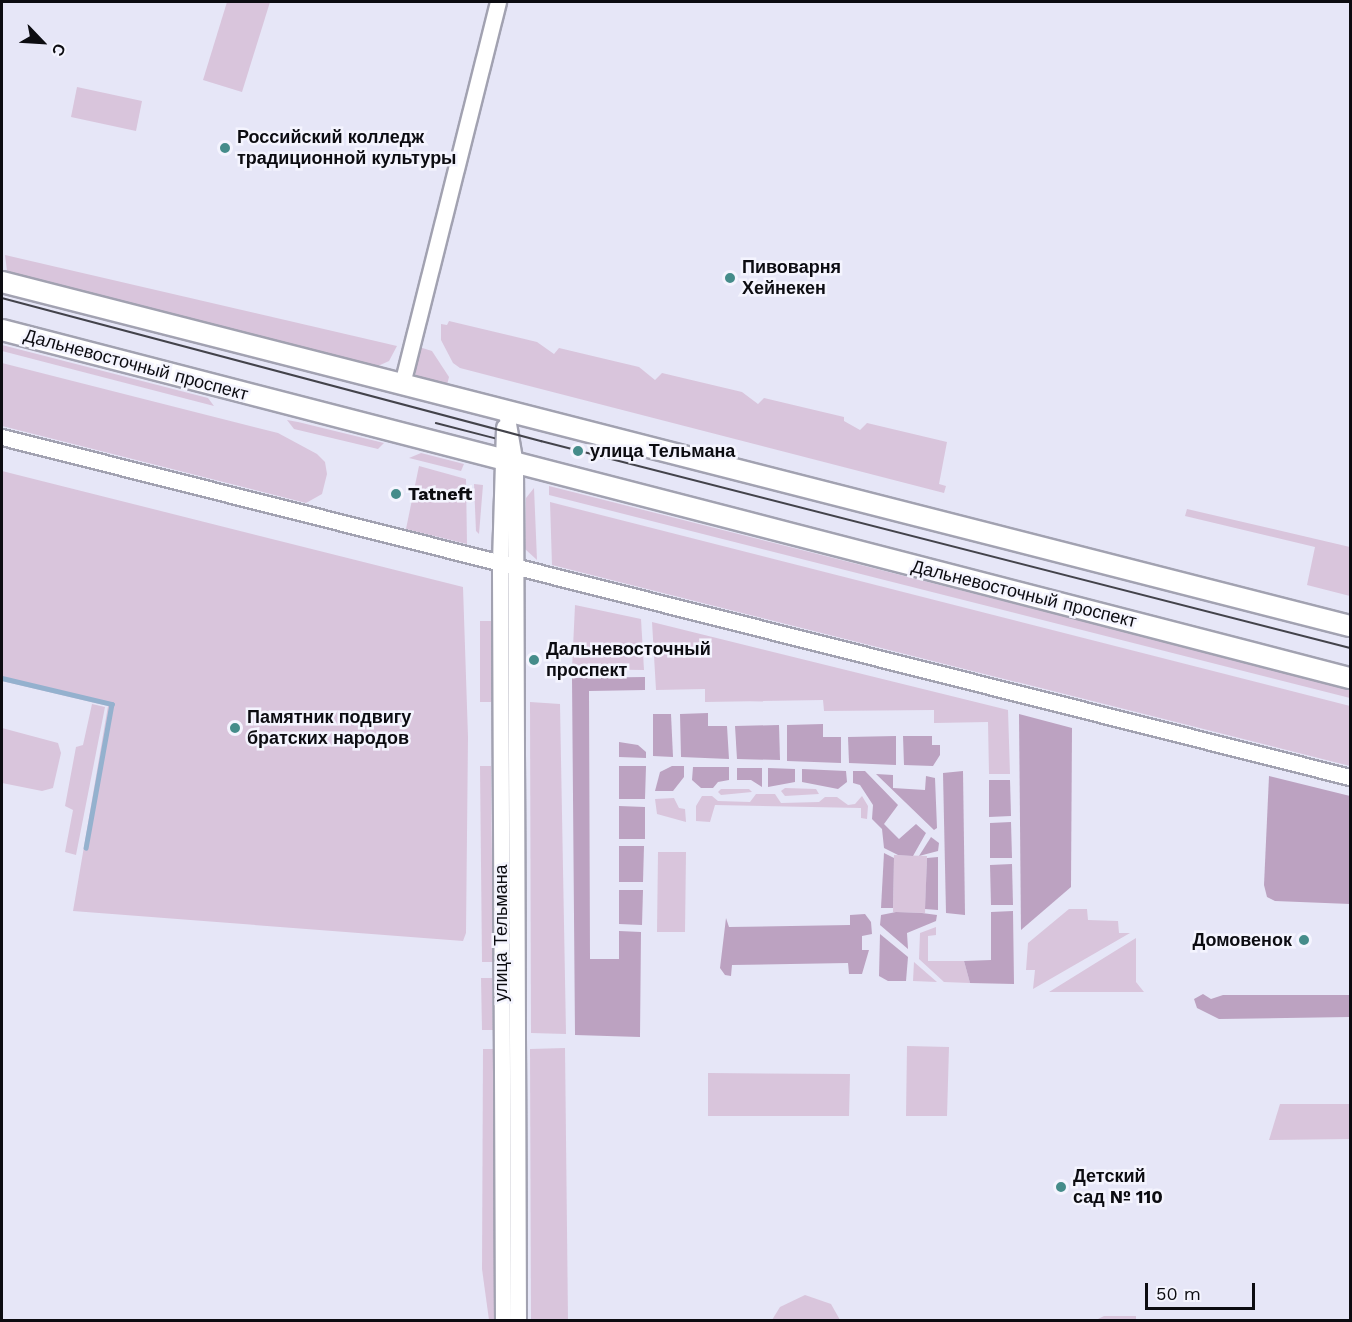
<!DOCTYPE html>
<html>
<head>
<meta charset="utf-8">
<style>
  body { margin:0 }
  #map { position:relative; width:1352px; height:1322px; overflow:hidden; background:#e6e6f7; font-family:"Work Sans",sans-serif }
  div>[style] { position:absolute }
  .green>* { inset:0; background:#d9c5dc }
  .forest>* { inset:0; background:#bca2c1 }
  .stream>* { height:4.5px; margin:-2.25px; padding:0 2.25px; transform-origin:2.25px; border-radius:2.25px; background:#94b1ce }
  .roads { filter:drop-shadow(2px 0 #a2a2b1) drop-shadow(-2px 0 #a2a2b1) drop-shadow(0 2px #a2a2b1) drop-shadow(0 -2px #a2a2b1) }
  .minor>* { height:15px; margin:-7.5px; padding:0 7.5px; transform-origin:7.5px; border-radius:7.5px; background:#fff }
  .major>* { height:20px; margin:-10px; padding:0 10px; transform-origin:10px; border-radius:10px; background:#fff }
  .tram>* { height:1.5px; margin:-0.75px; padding:0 0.75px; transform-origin:0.75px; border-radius:0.75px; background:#43434b }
  .dots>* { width:16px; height:16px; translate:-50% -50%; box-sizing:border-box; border:3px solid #f4f4fe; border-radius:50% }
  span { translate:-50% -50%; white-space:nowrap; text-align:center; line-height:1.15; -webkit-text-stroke:5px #f4f4fe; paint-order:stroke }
  .poi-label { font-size:18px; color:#0c0c11; font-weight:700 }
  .left { translate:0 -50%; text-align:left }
  .right { translate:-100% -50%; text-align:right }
  .street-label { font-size:18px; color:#0c0c11 }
  .frame { position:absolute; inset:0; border:3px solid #0c0c11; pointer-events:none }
  .north { position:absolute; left:12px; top:12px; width:60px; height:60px; -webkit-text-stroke:4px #f4f4fe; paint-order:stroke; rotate:115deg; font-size:16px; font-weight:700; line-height:24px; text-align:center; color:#0c0c11 }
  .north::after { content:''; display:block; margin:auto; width:21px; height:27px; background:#0c0c11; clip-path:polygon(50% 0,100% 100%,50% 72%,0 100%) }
  .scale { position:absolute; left:1145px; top:1283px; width:110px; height:27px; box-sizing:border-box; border:3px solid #0c0c11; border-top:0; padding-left:8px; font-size:18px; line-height:21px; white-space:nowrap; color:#0c0c11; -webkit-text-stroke:4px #f4f4fe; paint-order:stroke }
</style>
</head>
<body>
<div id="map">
  <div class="green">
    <i style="clip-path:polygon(227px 2px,270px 2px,242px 92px,203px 80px)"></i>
    <i style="clip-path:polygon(77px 87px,142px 101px,136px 131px,71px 117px)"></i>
    <i style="clip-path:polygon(5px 255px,397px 346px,389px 361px,378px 366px,7px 271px)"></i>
    <i style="clip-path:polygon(449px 321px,537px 342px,554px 354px,559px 348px,639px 367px,655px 380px,662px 373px,742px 392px,758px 404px,764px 398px,844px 417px,844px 421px,860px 430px,867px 423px,947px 442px,939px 484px,946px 486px,944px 493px,460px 368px,453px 363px,441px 340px,441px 324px,447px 325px)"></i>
    <i style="clip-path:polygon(2px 345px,208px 398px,214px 406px,2px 351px)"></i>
    <i style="clip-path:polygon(419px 347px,432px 351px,449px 377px,447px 385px,415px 377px)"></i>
    <i style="clip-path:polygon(2px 363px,278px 433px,317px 454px,325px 462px,327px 474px,322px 494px,306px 503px,2px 426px)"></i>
    <i style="clip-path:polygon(287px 420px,298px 422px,384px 443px,378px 449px,294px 429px)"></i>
    <i style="clip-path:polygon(421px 453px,464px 464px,461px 471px,409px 458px)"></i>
    <i style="clip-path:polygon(419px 466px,466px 479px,467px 544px,406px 529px)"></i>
    <i style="clip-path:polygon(2px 471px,463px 587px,468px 737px,466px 933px,463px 941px,73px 911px,108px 706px,2px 681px)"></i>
    <i style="clip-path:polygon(474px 484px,483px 485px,479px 534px,476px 531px)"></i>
    <i style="clip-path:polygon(549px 486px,1350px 689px,1350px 698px,549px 495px)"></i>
    <i style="clip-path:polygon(534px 488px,537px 560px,525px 549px,526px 498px)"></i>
    <i style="clip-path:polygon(550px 502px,1350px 706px,1350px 766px,552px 565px)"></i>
    <i style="clip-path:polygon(1187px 509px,1350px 547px,1350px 596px,1307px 585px,1315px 547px,1185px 516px)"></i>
    <i style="clip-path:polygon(575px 605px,641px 619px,644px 670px,572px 669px)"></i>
    <i style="clip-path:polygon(480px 621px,492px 621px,492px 702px,480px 702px)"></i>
    <i style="clip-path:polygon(652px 622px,1008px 710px,1010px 774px,989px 774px,988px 722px,934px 723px,934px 710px,824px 711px,823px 700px,705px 702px,705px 689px,656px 690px)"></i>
    <i style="clip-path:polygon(530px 702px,560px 704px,566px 1034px,531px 1033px)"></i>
    <i style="clip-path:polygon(92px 704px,105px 707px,76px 855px,65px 852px,73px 810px,65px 806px,76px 747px,83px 745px)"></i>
    <i style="clip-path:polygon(2px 728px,58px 743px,61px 753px,53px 788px,42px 791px,2px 783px)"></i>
    <i style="clip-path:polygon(480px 766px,491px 766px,493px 962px,482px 962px)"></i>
    <i style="clip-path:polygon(785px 788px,816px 789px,819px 794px,785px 796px,781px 791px)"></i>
    <i style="clip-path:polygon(721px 789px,749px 789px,752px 792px,721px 795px,718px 792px)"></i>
    <i style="clip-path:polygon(756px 794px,775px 794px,781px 803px,819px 802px,825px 797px,837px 797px,848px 805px,855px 804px,862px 796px,868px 806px,867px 819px,861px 818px,861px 808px,715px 805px,710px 822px,696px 821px,696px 806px,702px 796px,712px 796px,718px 801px,750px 802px)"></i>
    <i style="clip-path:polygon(674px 798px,679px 808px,685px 809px,686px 822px,657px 814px,655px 799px)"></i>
    <i style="clip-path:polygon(658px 852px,686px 852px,685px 932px,657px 932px)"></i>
    <i style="clip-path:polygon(894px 855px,927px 856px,925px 913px,893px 912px)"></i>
    <i style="clip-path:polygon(1069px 909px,1087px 909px,1088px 920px,1118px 921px,1119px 933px,1130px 933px,1033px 989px,1035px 970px,1026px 970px,1028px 943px)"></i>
    <i style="clip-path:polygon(936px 927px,936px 935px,928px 936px,928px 961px,964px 961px,970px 983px,944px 982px,919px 959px,920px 933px)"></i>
    <i style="clip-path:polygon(1136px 938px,1136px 982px,1144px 992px,1049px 992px)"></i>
    <i style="clip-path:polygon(914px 962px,937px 982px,913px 981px)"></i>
    <i style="clip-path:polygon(481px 978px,492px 978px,493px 1030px,482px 1030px)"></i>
    <i style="clip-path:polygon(907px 1046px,949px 1047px,947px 1116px,906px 1116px)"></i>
    <i style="clip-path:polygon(565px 1048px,568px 1320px,531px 1320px,530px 1049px)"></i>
    <i style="clip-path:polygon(483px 1049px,493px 1049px,495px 1320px,489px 1320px,482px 1269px)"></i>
    <i style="clip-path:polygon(708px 1073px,850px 1074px,849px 1116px,708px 1116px)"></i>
    <i style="clip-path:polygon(1280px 1104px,1350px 1104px,1350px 1139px,1269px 1140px)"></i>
    <i style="clip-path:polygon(805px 1295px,831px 1304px,840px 1320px,772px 1320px,780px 1307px)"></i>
    <i style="clip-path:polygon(1104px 1316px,1136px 1316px,1136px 1320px,1096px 1320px)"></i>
  </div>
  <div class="forest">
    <i style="clip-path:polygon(645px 677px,645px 690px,589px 691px,590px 959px,619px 959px,619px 931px,641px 932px,640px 1037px,575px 1035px,572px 678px)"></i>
    <i style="clip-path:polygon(708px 713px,708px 726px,727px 726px,729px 759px,681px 757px,680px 714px)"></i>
    <i style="clip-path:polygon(653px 714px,671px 714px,673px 757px,653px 756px)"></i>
    <i style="clip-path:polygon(1019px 714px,1072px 728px,1071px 887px,1021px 930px)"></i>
    <i style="clip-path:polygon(823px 724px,823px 737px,841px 737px,841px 763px,787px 761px,787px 725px)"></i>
    <i style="clip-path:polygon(779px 725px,780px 760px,737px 759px,735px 726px)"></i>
    <i style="clip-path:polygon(896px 736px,896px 765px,849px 763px,848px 737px)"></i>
    <i style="clip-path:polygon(903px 736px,932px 736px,932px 745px,940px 745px,940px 755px,933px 766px,904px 765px)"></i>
    <i style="clip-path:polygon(619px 742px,638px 745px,646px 752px,646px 758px,619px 757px)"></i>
    <i style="clip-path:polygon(619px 766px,646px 766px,645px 799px,619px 799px)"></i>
    <i style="clip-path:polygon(672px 766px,684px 766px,684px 777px,673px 791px,655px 791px,660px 772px)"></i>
    <i style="clip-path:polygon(693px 767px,729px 767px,729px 780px,718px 782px,713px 788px,701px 788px,692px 780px)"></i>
    <i style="clip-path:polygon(737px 768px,762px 768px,762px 787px,751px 780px,737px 780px)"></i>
    <i style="clip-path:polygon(768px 768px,795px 769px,795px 782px,768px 787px)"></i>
    <i style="clip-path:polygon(802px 769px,846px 771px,847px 782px,838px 789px,802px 782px)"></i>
    <i style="clip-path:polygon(853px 771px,865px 771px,898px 805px,884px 824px,899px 839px,916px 824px,926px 833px,913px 856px,898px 855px,884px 848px,882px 829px,872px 819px,873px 805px,860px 785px,853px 783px)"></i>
    <i style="clip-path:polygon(963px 771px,965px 915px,946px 913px,943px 773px)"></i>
    <i style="clip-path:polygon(876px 774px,893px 775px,893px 788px,925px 790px,926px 776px,935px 778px,937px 828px,934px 830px)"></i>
    <i style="clip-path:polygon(1269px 776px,1350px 796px,1350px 904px,1275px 901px,1267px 897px,1264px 885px)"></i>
    <i style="clip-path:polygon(989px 780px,1010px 780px,1011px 816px,989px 817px)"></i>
    <i style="clip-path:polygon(619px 806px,645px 807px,645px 839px,619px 839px)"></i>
    <i style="clip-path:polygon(1011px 822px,1012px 858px,990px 858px,990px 823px)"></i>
    <i style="clip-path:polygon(931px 837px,939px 843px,938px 851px,919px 856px)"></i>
    <i style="clip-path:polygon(619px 846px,644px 846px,643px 882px,619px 882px)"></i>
    <i style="clip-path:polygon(884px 853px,894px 858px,893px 908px,881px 908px)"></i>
    <i style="clip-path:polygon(938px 857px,938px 910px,925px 909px,927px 858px)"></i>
    <i style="clip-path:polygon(1012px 864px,1013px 905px,991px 905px,990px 865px)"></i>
    <i style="clip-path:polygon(619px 890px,643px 890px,642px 925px,619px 924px)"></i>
    <i style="clip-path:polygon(1013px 911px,1014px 984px,970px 983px,964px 961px,991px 960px,991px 912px)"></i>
    <i style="clip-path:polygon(896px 912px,922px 913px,937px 915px,936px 921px,907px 933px,908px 949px,880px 925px,881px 915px)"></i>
    <i style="clip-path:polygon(865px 914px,871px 922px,872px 934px,862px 936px,862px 950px,869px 950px,862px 974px,849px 974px,848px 963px,732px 965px,731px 976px,725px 975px,720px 968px,726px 918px,729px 927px,850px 925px,850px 915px)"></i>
    <i style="clip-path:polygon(880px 934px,908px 957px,906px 981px,888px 981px,879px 976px)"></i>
    <i style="clip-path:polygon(1203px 994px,1211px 999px,1223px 995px,1350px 995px,1350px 1017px,1219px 1019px,1197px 1008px,1194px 999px)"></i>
  </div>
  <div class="stream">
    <i style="left:2px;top:678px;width:113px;rotate:13.3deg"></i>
    <i style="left:112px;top:704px;width:146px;rotate:100.2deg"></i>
  </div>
  <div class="roads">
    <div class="minor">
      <i style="left:402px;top:384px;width:394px;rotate:-75.9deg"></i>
      <i style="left:506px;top:412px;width:53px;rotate:80.2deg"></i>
      <i style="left:515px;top:464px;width:856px;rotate:89.8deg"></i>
      <i style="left:2px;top:437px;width:1390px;rotate:14.16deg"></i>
      <i style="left:503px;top:1320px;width:757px;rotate:-90.23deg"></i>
      <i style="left:500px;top:563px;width:136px;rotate:-88.3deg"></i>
    </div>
    <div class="major">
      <i style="left:2px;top:282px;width:1391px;rotate:14.32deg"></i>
      <i style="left:2px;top:330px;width:1392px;rotate:14.48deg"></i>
    </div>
  </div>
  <div class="tram">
    <i style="left:2px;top:298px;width:558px;rotate:14.86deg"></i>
    <i style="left:541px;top:441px;width:835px;rotate:14.35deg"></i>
    <i style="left:436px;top:423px;width:60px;rotate:14.5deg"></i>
  </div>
  <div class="dots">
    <i style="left:225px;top:148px;background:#458c8a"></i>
    <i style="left:730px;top:278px;background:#458c8a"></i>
    <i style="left:578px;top:451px;background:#458c8a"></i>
    <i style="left:396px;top:494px;background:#458c8a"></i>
    <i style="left:534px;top:660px;background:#458c8a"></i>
    <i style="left:235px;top:728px;background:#458c8a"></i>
    <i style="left:1304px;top:940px;background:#458c8a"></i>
    <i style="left:1061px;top:1187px;background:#458c8a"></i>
  </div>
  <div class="poi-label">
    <span class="left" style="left:237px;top:148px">Российский колледж<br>традиционной культуры</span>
    <span class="left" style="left:742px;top:278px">Пивоварня<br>Хейнекен</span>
    <span class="left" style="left:590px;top:451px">улица Тельмана</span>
    <span class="left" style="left:408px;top:494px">Tatneft</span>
    <span class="left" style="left:546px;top:660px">Дальневосточный<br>проспект</span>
    <span class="left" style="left:247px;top:728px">Памятник подвигу<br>братских народов</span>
    <span class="right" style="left:1292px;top:940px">Домовенок</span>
    <span class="left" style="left:1073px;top:1187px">Детский<br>сад № 110</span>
  </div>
  <div class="street-label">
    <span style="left:136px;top:365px;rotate:15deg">Дальневосточный проспект</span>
    <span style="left:1024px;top:594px;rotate:14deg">Дальневосточный проспект</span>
    <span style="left:501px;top:933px;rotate:-90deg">улица Тельмана</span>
  </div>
  <div class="frame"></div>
  <div class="north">С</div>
  <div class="scale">50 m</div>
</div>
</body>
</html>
